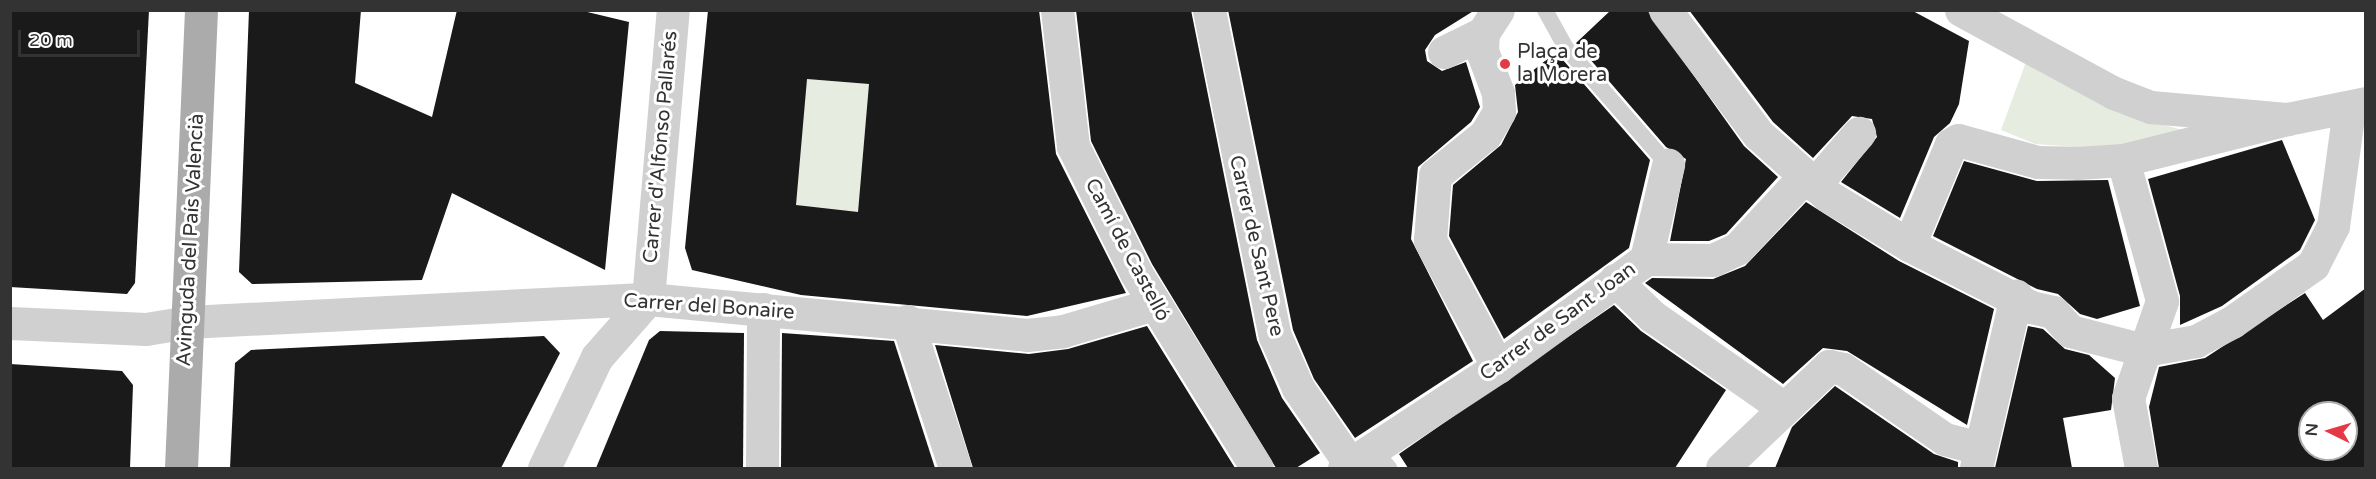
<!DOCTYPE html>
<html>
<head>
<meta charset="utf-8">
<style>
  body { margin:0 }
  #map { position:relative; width:2376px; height:479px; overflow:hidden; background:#fff; font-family:"Varela Round",sans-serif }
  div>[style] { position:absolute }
  .green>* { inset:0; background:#e6ecdf }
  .building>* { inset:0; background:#1a1a1a }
  .lane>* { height:16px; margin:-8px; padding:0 8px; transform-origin:8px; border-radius:8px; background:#d0d0d0 }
  .street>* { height:33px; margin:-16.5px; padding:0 16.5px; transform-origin:16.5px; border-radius:16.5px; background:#d0d0d0 }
  .primary>* { height:33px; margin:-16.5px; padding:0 16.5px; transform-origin:16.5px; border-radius:16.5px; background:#ababab }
  .dots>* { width:16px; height:16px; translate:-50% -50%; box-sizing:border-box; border:3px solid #fff; border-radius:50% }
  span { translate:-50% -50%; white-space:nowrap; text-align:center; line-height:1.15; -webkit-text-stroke:6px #fff; paint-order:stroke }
  .poi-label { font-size:20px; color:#333 }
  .left { translate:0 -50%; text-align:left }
  .street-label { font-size:20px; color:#333 }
  .frame { position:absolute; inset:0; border:12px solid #333; pointer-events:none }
  .north { position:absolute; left:2298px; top:401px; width:60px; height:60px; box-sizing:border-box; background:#fff; border:2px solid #adadad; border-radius:50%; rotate:275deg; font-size:16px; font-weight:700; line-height:24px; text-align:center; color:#333 }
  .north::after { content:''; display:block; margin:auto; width:21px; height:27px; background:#e63946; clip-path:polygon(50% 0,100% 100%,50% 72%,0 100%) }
  .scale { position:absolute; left:18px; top:30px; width:122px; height:27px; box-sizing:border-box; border:3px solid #333; border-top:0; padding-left:8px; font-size:18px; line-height:21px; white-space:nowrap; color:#333; -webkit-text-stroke:4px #fff; paint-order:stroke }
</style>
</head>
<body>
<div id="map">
  <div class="green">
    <i style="clip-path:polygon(2026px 62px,2129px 115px,2186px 131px,2139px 151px,2035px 144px,2001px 130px)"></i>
    <i style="clip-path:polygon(806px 79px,869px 84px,858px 212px,795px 212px)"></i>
  </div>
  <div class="building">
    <i style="clip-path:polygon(10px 10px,149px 10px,135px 283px,127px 294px,10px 287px)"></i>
    <i style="clip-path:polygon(249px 10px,361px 10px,355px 83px,432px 117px,457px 10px,579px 10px,629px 22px,605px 270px,452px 193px,422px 280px,252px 284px,239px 272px)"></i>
    <i style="clip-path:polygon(evenodd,708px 10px,1039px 10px,1056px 154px,1126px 293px,1027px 316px,801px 295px,692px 270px,685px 248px,708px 10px,807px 79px,869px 84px,858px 212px,796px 205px,807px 79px)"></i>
    <i style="clip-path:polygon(1076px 10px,1191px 10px,1257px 340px,1282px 398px,1320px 453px,1296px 468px,1276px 468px,1152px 264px,1091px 141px)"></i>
    <i style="clip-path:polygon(1228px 10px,1475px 10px,1435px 35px,1425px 50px,1427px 61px,1442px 71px,1466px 62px,1480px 107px,1471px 122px,1418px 167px,1411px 239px,1473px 361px,1355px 438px,1314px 379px,1293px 330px)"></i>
    <i style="clip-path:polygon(1611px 10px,1647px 10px,1744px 146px,1778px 177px,1726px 234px,1709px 241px,1670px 241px,1686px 159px,1666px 147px,1576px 43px)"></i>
    <i style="clip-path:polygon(1689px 10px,1911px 10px,1969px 41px,1959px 104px,1950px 123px,1934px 137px,1900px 218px,1841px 182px,1877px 137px,1872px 119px,1852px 116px,1813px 158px,1773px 122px)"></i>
    <i style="clip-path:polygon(1556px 52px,1650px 160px,1629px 248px,1504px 339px,1449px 236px,1453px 185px,1501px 145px,1518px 112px,1515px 85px)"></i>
    <i style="clip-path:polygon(2282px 140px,2315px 220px,2300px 250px,2222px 306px,2180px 325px,2180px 296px,2148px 179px)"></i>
    <i style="clip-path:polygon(1964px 161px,2037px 181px,2108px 180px,2140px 306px,2097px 319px,2080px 314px,2058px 294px,2037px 289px,1933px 236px)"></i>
    <i style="clip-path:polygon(1806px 202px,1899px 261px,1994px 309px,1967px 425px,1847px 351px,1823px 348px,1783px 384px,1645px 283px,1652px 278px,1713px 279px,1745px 266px)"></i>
    <i style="clip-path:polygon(evenodd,2366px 288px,2366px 468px,2159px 468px,2149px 407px,2159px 367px,2205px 358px,2305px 293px,2323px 320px,2366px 288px,2310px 413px,2346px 413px,2346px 449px,2310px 449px,2310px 413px)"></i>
    <i style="clip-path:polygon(1614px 305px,1641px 331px,1726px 390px,1675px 468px,1408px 468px,1399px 454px)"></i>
    <i style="clip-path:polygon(1147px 326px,1235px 468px,973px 468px,935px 345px,1029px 354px,1068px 349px)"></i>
    <i style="clip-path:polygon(2028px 326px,2043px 329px,2065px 349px,2089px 355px,2115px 378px,2111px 410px,2063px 418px,2072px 468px,1995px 468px)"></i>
    <i style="clip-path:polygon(660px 331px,744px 333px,743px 468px,596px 468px,649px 340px)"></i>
    <i style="clip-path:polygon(782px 333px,894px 341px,935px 468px,781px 468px)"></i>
    <i style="clip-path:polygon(544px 336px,560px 353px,501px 468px,230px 468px,235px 363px,251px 350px)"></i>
    <i style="clip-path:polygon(10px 364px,122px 371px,133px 385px,130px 468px,10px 468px)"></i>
    <i style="clip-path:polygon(1835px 386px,1934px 454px,1958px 462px,1958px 468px,1775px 468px,1792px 427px)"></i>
  </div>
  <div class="lane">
    <i style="left:1545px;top:10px;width:43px;rotate:61.1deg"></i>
    <i style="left:1566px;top:48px;width:155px;rotate:48.9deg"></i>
    <i style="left:1371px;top:447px;width:28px;rotate:49deg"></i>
  </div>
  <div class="street">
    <i style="left:1057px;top:10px;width:137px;rotate:83.3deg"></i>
    <i style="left:1073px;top:146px;width:142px;rotate:63.6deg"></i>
    <i style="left:1136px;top:273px;width:229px;rotate:58.2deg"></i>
    <i style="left:1209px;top:10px;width:333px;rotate:78.6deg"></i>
    <i style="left:1275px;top:336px;width:57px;rotate:66.1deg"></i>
    <i style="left:1298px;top:388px;width:92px;rotate:55.6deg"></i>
    <i style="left:1665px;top:10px;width:156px;rotate:53.1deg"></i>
    <i style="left:1759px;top:135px;width:92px;rotate:41.5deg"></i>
    <i style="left:1828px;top:196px;width:95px;rotate:31.2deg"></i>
    <i style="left:1909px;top:245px;width:137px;rotate:26.9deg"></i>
    <i style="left:2031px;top:307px;width:23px;rotate:13deg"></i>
    <i style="left:2053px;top:312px;width:25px;rotate:48deg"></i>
    <i style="left:2070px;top:331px;width:76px;rotate:14.4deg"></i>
    <i style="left:2144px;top:350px;width:53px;rotate:-9.8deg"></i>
    <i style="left:2196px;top:341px;width:41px;rotate:-27.8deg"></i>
    <i style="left:2232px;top:322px;width:99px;rotate:-35.1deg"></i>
    <i style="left:2313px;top:265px;width:44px;rotate:-62.9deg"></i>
    <i style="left:2333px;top:226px;width:118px;rotate:-82.2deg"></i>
    <i style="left:1961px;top:10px;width:174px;rotate:28.5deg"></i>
    <i style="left:2114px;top:93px;width:40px;rotate:21deg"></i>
    <i style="left:2151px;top:107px;width:137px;rotate:5deg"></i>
    <i style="left:2287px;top:119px;width:81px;rotate:-11.4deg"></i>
    <i style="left:1444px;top:52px;width:43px;rotate:-26deg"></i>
    <i style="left:2123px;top:160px;width:146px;rotate:74.5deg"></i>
    <i style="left:2162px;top:301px;width:103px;rotate:109.3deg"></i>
    <i style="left:2128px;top:398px;width:71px;rotate:79.5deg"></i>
    <i style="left:1814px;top:185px;width:69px;rotate:-49.1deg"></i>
    <i style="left:1909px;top:245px;width:109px;rotate:-67.4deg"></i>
    <i style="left:1951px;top:144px;width:8px;rotate:-30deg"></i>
    <i style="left:1958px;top:140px;width:83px;rotate:15.4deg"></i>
    <i style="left:2038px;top:162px;width:39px;rotate:1deg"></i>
    <i style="left:2077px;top:163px;width:46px;rotate:-3.7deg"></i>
    <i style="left:2123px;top:160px;width:169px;rotate:-14deg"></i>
    <i style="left:1646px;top:259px;width:67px;rotate:0.9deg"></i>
    <i style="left:1713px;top:260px;width:26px;rotate:-25deg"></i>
    <i style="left:1737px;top:249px;width:98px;rotate:-47.1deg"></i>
    <i style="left:1615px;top:280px;width:52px;rotate:44.2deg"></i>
    <i style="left:1652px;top:316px;width:161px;rotate:34.9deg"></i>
    <i style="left:907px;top:321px;width:155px;rotate:71.9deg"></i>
    <i style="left:10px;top:323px;width:136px;rotate:2.5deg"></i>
    <i style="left:146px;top:329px;width:43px;rotate:-9.5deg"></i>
    <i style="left:188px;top:322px;width:461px;rotate:-2.9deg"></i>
    <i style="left:648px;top:299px;width:381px;rotate:5.4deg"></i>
    <i style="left:1027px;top:335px;width:36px;rotate:-6deg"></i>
    <i style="left:1063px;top:331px;width:95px;rotate:-16.5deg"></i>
    <i style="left:1498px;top:367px;width:144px;rotate:-118.2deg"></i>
    <i style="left:1430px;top:240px;width:65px;rotate:-85.6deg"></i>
    <i style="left:1435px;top:175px;width:64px;rotate:-38.7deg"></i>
    <i style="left:1485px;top:135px;width:27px;rotate:-59deg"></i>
    <i style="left:1499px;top:112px;width:19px;rotate:-93deg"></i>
    <i style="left:1498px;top:93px;width:45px;rotate:-110.9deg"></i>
    <i style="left:1482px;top:51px;width:18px;rotate:-87deg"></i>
    <i style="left:1483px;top:33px;width:27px;rotate:-57deg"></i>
    <i style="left:544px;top:468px;width:123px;rotate:-64.5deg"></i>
    <i style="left:597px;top:357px;width:77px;rotate:-48.7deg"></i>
    <i style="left:648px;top:299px;width:290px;rotate:-85.1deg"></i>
    <i style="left:762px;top:468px;width:159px;rotate:-89.6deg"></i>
    <i style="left:1344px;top:468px;width:184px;rotate:-33.3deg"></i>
    <i style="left:1498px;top:367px;width:183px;rotate:-36.1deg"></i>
    <i style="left:1646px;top:259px;width:97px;rotate:-76.8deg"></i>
    <i style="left:1722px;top:468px;width:148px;rotate:-43.6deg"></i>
    <i style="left:1829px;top:366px;width:14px;rotate:12deg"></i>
    <i style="left:1843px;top:369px;width:124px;rotate:34.5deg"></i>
    <i style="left:1945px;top:439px;width:35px;rotate:15deg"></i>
    <i style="left:1976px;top:468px;width:177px;rotate:-76.9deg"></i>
  </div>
  <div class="primary">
    <i style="left:181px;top:468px;width:458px;rotate:-87.5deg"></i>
  </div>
  <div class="dots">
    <i style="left:1505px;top:64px;background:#e63946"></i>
  </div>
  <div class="poi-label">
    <span class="left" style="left:1517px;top:64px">Plaça de<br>la Morera</span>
  </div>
  <div class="street-label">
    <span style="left:661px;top:147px;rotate:-85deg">Carrer d'Alfonso Pallarés</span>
    <span style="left:191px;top:240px;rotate:-87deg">Avinguda del País Valencià</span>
    <span style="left:1256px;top:246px;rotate:77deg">Carrer de Sant Pere</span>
    <span style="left:1127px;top:250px;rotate:62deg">Camí de Castelló</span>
    <span style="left:709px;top:307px;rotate:4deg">Carrer del Bonaire</span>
    <span style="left:1558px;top:322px;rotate:-36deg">Carrer de Sant Joan</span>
  </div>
  <div class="frame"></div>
  <div class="north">N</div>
  <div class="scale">20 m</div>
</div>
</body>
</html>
